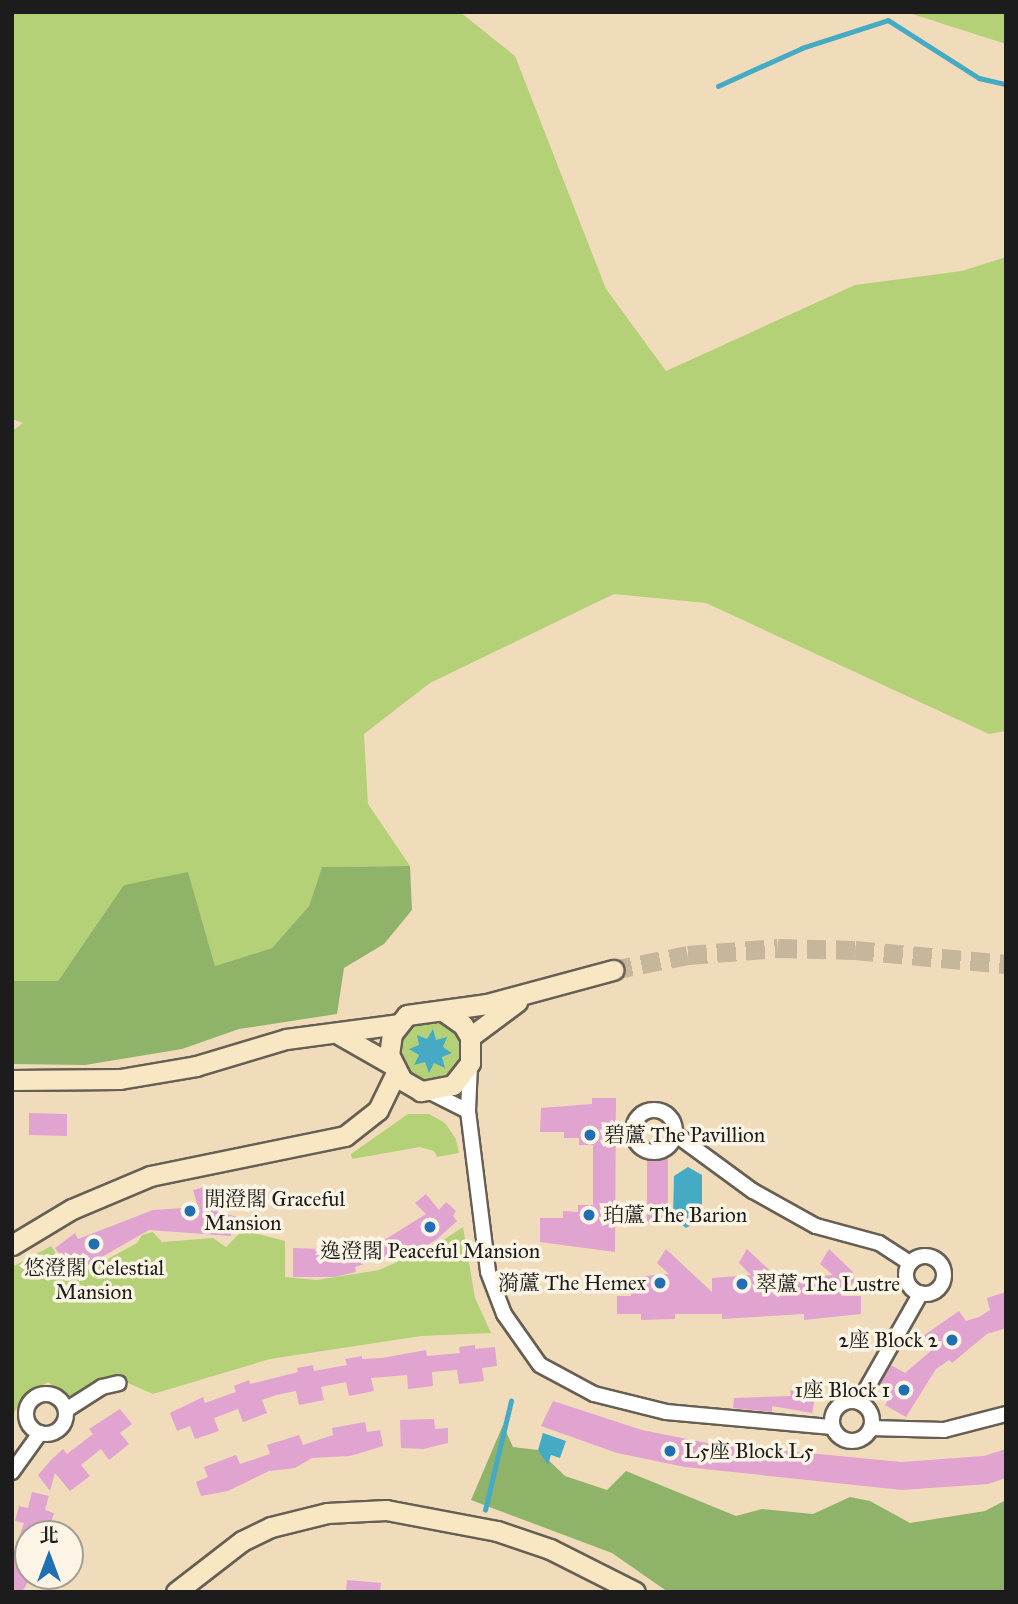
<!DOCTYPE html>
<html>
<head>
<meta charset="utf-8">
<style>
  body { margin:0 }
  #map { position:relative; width:1018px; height:1604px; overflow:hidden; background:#f0dcbb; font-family:"IM FELL Great Primer","Noto Serif TC",serif }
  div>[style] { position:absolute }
  .green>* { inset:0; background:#b4d178 }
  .round { border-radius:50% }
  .forest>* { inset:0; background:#8fb368 }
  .water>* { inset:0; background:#45abc4 }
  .stream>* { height:4.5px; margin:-2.25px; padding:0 2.25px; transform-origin:2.25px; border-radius:2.25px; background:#45abc4 }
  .building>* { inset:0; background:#e1a3d0 }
  .secondary-tunnel>* { height:19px; margin-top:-9.5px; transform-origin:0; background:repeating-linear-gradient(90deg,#c6b69b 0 19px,transparent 0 29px) }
  .roads { filter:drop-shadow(2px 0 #665f54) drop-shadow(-2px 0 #665f54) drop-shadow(0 2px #665f54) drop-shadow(0 -2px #665f54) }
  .street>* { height:14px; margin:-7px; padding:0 7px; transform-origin:7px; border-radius:7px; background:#fff }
  .street>.ring { margin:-7px; padding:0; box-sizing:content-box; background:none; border:14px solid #fff; border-radius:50% }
  .secondary>* { height:19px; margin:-9.5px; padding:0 9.5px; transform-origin:9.5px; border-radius:9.5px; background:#f9e7c3 }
  .dots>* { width:19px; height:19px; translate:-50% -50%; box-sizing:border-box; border:4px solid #fcf5e5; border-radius:50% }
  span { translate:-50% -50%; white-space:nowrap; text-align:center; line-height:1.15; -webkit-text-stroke:7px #fcf5e5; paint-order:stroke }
  .poi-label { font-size:21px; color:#1c1c1c }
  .left { translate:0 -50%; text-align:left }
  .right { translate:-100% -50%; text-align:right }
  .frame { position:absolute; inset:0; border:14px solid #1c1c1c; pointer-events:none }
  .north { position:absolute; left:14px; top:1520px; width:70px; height:70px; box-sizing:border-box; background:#fcf5e5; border:2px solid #a29e95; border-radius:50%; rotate:0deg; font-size:19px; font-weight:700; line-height:28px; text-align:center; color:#1c1c1c }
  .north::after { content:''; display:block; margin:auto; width:24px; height:32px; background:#1f6fb2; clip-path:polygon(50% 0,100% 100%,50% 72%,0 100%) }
</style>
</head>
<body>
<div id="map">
  <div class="green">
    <i style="clip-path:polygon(12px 12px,460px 12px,515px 56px,606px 289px,666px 371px,855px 285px,962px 271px,1006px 257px,1006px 731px,989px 734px,706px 603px,614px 594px,430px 683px,364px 734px,368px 804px,410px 866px,322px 867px,309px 906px,272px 948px,215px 966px,188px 873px,125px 885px,58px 981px,12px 981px,12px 431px,23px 423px,12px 419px)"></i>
    <i style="clip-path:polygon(907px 12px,1006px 12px,1006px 44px,909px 13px)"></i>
    <i class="round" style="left:401px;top:1021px;width:60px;height:60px"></i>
    <i style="clip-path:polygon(408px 1114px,429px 1114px,445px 1123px,456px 1139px,459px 1153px,437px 1157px,434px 1151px,420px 1147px,352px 1159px,351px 1154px)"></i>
    <i style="clip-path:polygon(463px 1227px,475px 1298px,491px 1333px,421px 1336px,270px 1359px,153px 1394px,112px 1376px,68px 1397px,48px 1382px,23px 1398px,12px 1416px,12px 1267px,51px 1246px,73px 1278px,137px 1243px,142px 1235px,153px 1232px,162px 1242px,213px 1238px,226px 1247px,243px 1230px,285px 1241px,285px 1277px,317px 1280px,379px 1270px,436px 1245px)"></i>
  </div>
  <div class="forest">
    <i style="clip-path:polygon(410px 866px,412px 910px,384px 944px,344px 968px,337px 1014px,239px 1029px,182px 1049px,85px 1065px,12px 1064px,12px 981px,58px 981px,124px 885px,188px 872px,215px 966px,272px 948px,309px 906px,322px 867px)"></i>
    <i style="clip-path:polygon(503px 1425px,513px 1447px,538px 1450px,565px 1476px,607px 1490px,626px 1471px,736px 1516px,762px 1509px,813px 1514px,850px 1497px,870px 1501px,910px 1523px,985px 1511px,1006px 1500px,1006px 1592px,668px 1592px,612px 1553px,471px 1500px)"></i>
  </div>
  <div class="water">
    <i style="clip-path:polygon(433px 1029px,436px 1040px,447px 1037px,443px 1047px,452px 1053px,442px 1057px,445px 1068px,434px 1063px,429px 1073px,425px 1062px,414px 1065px,419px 1055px,409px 1049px,419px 1045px,417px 1035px,427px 1039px)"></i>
    <i style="clip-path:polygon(688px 1167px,702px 1175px,702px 1219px,686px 1228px,673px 1217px,674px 1176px)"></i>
    <i style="clip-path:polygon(543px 1433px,566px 1441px,560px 1458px,551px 1455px,548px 1465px,538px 1450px)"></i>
  </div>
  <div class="stream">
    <i style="left:718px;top:86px;width:92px;rotate:-24.3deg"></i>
    <i style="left:802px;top:48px;width:90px;rotate:-18deg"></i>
    <i style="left:888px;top:20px;width:108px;rotate:32.5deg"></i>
    <i style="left:979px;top:78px;width:28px;rotate:13deg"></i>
    <i style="left:485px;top:1510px;width:112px;rotate:-76.6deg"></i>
  </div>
  <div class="building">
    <i style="clip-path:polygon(592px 1098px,616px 1098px,615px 1252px,540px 1242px,540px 1218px,563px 1218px,563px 1211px,578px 1212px,578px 1205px,593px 1205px,593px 1145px,579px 1145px,579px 1138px,564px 1138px,564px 1132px,540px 1132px,541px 1108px,592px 1104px)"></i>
    <i style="clip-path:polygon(29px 1113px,67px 1114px,67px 1136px,29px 1135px)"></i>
    <i style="clip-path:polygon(647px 1159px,668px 1159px,668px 1222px,647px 1222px)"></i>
    <i style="clip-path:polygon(204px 1187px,211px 1209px,240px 1218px,239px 1231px,231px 1231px,231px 1236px,149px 1230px,79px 1270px,72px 1262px,67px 1265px,55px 1248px,75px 1233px,78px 1239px,153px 1210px,198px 1207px,193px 1190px)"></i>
    <i style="clip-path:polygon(426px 1194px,439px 1210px,446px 1202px,456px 1211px,453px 1216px,457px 1221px,436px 1240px,419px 1250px,417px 1246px,355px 1267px,356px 1272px,334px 1277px,293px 1277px,293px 1248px,352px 1250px,381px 1242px,426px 1214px,415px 1203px)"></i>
    <i style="clip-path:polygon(666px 1249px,712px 1292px,712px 1278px,751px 1275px,739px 1263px,747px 1249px,794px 1293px,794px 1278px,833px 1275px,820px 1264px,829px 1249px,853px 1272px,850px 1275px,856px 1280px,841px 1296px,861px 1296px,861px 1314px,804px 1320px,804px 1314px,722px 1319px,722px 1314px,675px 1314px,675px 1319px,641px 1320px,641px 1314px,617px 1314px,617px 1296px,631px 1296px,630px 1277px,669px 1274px,657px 1263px)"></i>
    <i style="clip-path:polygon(1006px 1292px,1006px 1328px,987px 1334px,952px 1363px,949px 1360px,936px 1369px,906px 1417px,885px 1405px,892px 1394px,879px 1386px,891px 1365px,905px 1373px,932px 1350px,923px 1336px,959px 1311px,966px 1321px,979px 1317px,990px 1310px,987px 1298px)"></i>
    <i style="clip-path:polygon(475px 1345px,475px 1349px,495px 1347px,497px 1366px,482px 1368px,484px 1381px,459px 1384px,457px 1370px,432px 1372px,433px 1386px,408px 1389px,407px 1375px,371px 1378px,374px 1391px,349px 1396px,346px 1382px,321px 1387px,324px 1400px,299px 1405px,296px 1391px,276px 1395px,262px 1400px,267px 1413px,243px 1422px,238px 1409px,214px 1418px,219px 1431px,195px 1439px,190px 1426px,177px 1431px,170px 1413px,203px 1397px,205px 1403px,236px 1392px,234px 1386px,249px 1380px,250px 1384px,298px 1372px,297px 1368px,313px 1365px,314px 1371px,347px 1365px,345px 1359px,362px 1356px,362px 1359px,382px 1358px,426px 1350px,427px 1356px,460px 1353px,459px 1347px)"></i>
    <i style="clip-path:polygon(790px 1390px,815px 1398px,812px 1413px,772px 1406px,772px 1412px,733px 1408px,734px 1398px,791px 1396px)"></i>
    <i style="clip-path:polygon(553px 1401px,642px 1430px,707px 1443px,901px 1462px,984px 1456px,1006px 1449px,1006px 1478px,988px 1484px,902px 1490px,685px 1467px,617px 1453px,541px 1426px)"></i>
    <i style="clip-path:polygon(120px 1409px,132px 1424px,120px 1433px,129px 1444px,109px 1460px,101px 1449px,81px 1465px,90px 1476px,70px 1491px,55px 1473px,50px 1491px,38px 1475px,51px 1460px,63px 1449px,67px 1454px,93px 1434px,89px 1429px)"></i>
    <i style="clip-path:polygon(434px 1419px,435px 1429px,448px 1428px,448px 1443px,423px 1449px,401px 1448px,400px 1420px)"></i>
    <i style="clip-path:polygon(365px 1422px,367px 1432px,380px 1430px,383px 1446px,350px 1456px,312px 1458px,295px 1468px,269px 1471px,228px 1491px,201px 1496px,196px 1482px,208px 1477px,204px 1467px,236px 1455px,240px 1464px,270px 1454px,267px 1445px,299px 1435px,303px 1445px,333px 1435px,332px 1428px)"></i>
    <i style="clip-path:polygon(32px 1492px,49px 1496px,45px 1510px,54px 1513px,49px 1529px,40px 1527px,38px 1534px,28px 1534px,28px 1582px,22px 1592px,12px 1592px,12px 1558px,24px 1523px,15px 1521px,19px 1506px,28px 1508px)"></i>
    <i style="clip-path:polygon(347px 1580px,381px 1583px,380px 1592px,346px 1592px)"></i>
  </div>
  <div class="secondary-tunnel">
    <i style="left:613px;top:970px;width:76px;rotate:-11.3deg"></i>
    <i style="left:688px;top:955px;width:90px;rotate:-4.4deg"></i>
    <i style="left:778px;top:948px;width:77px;rotate:1.5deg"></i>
    <i style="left:855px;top:950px;width:152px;rotate:5.3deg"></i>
  </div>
  <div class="roads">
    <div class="street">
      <i style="left:470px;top:1065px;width:46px;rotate:92.5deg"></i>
      <i style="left:468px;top:1111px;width:162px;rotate:82.9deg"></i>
      <i style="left:488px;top:1272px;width:45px;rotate:69.1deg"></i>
      <i style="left:504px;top:1314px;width:62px;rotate:54.8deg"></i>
      <i style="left:540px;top:1365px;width:61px;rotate:28.2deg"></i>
      <i style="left:594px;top:1394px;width:74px;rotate:14deg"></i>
      <i style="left:666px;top:1412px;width:167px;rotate:5.2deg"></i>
      <i style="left:432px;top:1093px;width:40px;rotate:26.6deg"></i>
      <i class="ring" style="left:633px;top:1110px;width:28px;height:28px"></i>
      <i style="left:675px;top:1134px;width:97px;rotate:36.2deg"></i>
      <i style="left:753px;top:1191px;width:72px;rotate:29.1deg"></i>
      <i style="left:816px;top:1226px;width:65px;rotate:15.1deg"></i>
      <i style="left:879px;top:1243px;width:37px;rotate:33deg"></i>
      <i class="ring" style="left:906px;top:1256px;width:24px;height:24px"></i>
      <i class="ring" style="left:26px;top:1394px;width:26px;height:26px"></i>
      <i class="ring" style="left:832px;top:1401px;width:26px;height:26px"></i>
      <i style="left:859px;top:1402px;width:125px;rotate:-60.4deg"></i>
      <i style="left:66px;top:1410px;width:43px;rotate:-32.6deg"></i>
      <i style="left:102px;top:1387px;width:17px;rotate:-13deg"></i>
      <i style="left:871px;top:1428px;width:73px;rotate:1.6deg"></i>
      <i style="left:944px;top:1430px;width:64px;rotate:-14.5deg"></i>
      <i style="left:12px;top:1472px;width:48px;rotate:-54.3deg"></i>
    </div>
    <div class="secondary">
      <i style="left:443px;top:1011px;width:24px;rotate:35deg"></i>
      <i style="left:463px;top:1025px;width:14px;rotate:60deg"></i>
      <i style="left:470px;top:1037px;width:26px;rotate:90deg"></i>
      <i style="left:470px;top:1063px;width:28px;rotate:128deg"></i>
      <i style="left:453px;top:1085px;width:33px;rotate:169deg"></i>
      <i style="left:421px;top:1091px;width:22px;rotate:-150deg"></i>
      <i style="left:402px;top:1080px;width:28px;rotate:-117deg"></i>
      <i style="left:389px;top:1055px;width:21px;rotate:-82deg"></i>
      <i style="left:392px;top:1034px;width:24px;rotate:-52deg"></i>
      <i style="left:407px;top:1015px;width:81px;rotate:-7.8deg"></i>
      <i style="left:487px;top:1004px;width:131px;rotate:-15.1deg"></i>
      <i style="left:340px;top:1035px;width:59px;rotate:29.6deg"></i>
      <i style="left:470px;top:1037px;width:59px;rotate:-36.7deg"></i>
      <i style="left:12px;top:1080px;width:108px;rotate:-0.5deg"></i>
      <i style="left:120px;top:1079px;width:77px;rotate:-9.7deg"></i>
      <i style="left:196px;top:1066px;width:94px;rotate:-16.7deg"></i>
      <i style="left:286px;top:1039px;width:113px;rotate:-7.6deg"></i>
      <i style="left:12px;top:1245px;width:70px;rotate:-31deg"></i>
      <i style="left:72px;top:1209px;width:85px;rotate:-22.9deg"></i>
      <i style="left:150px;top:1176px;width:199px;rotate:-11.6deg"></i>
      <i style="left:345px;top:1136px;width:42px;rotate:-38.2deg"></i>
      <i style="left:378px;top:1110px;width:41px;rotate:-64.1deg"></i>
      <i style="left:176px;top:1592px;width:83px;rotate:-37.7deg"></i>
      <i style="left:242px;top:1541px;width:32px;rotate:-26deg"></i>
      <i style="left:271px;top:1527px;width:58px;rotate:-14deg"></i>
      <i style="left:327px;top:1513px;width:59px;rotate:-2.9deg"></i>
      <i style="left:386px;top:1510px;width:113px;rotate:10.7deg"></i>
      <i style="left:497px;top:1531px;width:56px;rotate:18.8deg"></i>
      <i style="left:550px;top:1549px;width:95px;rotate:26.8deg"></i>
    </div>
  </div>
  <div class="dots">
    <i style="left:590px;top:1135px;background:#1f6fb2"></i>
    <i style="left:190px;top:1211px;background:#1f6fb2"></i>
    <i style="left:589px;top:1215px;background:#1f6fb2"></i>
    <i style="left:430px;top:1227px;background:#1f6fb2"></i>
    <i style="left:94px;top:1244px;background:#1f6fb2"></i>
    <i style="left:660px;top:1283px;background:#1f6fb2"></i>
    <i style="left:742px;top:1284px;background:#1f6fb2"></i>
    <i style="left:952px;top:1340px;background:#1f6fb2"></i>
    <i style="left:904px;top:1390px;background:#1f6fb2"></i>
    <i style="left:670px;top:1451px;background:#1f6fb2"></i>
  </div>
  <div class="poi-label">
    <span class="left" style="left:604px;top:1135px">碧蘆 The Pavillion</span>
    <span class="left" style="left:204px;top:1211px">閒澄閣 Graceful<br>Mansion</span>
    <span class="left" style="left:603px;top:1215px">珀蘆 The Barion</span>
    <span style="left:430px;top:1251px">逸澄閣 Peaceful Mansion</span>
    <span style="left:94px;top:1280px">悠澄閣 Celestial<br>Mansion</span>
    <span class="right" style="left:646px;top:1283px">漪蘆 The Hemex</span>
    <span class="left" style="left:756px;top:1284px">翠蘆 The Lustre</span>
    <span class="right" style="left:938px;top:1340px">2座 Block 2</span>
    <span class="right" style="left:890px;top:1390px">1座 Block 1</span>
    <span class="left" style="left:684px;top:1451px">L5座 Block L5</span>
  </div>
  <div class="frame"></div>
  <div class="north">北</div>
</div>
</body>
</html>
